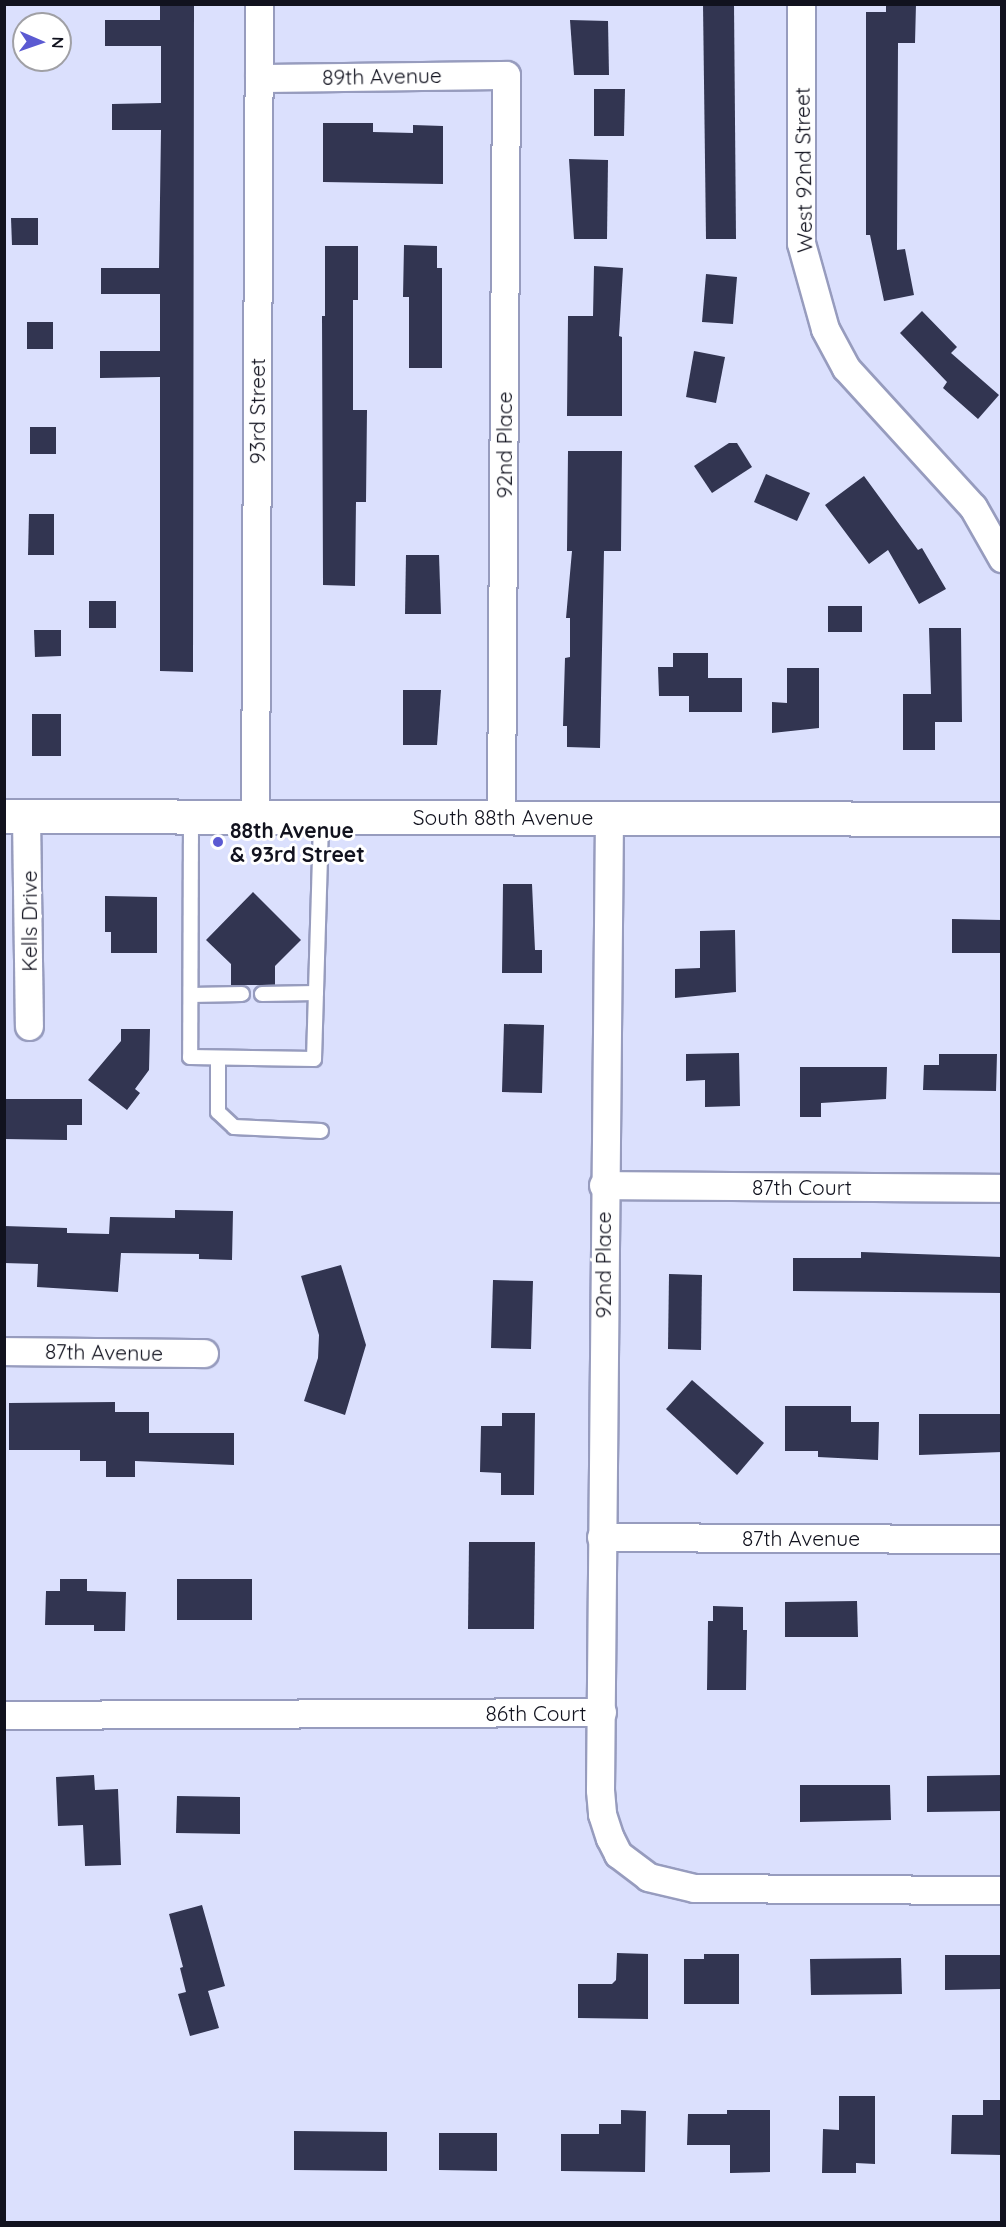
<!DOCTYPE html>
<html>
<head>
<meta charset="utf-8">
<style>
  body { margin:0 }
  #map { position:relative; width:1006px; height:2227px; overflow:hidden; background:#dbe0fd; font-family:Quicksand,sans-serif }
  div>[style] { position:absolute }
  .building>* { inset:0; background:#323551 }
  .roads { filter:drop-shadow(2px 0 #979cbe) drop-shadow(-2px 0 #979cbe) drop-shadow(0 2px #979cbe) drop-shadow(0 -2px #979cbe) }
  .service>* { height:14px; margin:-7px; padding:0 7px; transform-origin:7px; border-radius:7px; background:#fff }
  .minor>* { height:27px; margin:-13.5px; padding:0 13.5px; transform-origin:13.5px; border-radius:13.5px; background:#fff }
  .tertiary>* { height:33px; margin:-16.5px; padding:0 16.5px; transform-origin:16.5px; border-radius:16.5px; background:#fff }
  .dots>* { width:16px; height:16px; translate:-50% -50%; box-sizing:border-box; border:3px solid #fff; border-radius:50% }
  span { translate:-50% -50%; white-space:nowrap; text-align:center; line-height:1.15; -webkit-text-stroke:6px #fff; paint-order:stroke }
  .street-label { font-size:21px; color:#11121e }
  .poi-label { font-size:21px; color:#11121e; font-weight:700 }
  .left { translate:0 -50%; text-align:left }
  .frame { position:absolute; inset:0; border:6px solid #11121e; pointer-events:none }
  .north { position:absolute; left:12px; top:12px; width:60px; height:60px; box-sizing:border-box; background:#fff; border:2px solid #a0a0a5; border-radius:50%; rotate:92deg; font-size:16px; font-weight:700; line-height:24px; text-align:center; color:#11121e }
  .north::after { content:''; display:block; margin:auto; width:21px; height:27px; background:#5b5ad2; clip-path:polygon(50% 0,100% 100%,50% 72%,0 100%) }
</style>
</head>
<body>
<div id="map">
  <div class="building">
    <i style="clip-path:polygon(160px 4px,194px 4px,193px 672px,160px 671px,160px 377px,100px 378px,100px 351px,160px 351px,160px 294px,101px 294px,101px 268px,159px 268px,161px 130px,112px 130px,112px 104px,161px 103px,161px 46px,105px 46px,105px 20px,160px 20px)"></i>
    <i style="clip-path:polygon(703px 4px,734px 4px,736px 239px,706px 239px)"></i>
    <i style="clip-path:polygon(886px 4px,916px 4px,915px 43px,898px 43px,897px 250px,905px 249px,914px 295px,884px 301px,870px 235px,866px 235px,866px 12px,886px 12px)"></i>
    <i style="clip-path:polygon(570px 20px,608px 21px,609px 75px,574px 75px)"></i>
    <i style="clip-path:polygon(594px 89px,625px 89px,624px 136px,594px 136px)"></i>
    <i style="clip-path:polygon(323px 123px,373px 123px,373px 132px,413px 133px,413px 125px,443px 126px,443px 184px,323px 182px)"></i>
    <i style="clip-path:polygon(569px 159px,608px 160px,607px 239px,574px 239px)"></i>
    <i style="clip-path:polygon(11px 218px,38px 218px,38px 245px,12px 245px)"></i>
    <i style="clip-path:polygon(404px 245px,437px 246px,437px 268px,442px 268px,442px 368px,409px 368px,409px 297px,403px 297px)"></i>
    <i style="clip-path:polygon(325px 246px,358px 246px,358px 300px,353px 300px,353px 410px,367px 410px,366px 502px,356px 502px,355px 586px,323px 585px,322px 316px,325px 316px)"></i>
    <i style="clip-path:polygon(594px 266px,623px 268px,619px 336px,622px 337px,622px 416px,567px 416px,568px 316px,593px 316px)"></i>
    <i style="clip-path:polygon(706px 274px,737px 277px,733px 324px,702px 322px)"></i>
    <i style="clip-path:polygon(922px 311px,957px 347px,951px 353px,999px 395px,978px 419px,943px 388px,947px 382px,900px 333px)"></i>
    <i style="clip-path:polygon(27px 322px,53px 322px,53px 349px,27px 349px)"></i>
    <i style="clip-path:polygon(694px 351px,725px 357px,716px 403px,686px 397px)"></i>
    <i style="clip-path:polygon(30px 427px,56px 427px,56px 454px,30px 454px)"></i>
    <i style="clip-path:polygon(729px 443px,737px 443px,752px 467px,712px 493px,694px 466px)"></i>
    <i style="clip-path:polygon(568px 451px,622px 451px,621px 551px,604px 551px,600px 748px,567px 747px,567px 726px,563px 726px,565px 658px,570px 657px,570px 618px,566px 618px,572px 551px,567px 551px)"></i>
    <i style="clip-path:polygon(766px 474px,810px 493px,797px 521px,754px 502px)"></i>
    <i style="clip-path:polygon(864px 476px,918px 550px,922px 548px,946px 589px,919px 604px,888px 550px,869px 564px,825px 505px)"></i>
    <i style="clip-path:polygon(29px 514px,54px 514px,54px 555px,28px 555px)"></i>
    <i style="clip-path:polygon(406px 555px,439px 555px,441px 614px,405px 614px)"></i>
    <i style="clip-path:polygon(89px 601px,116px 601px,116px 628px,89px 628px)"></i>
    <i style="clip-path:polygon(828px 606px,862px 606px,862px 632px,828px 632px)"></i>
    <i style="clip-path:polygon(929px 628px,961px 628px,962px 722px,935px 722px,935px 750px,903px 750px,903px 694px,931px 694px)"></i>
    <i style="clip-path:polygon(34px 630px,61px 630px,61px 656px,35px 657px)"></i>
    <i style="clip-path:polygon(673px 653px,708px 653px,708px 678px,742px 678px,742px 712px,689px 712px,689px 696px,659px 696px,658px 667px,673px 667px)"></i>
    <i style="clip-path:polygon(787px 668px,819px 668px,819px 728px,772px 733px,772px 702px,787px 703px)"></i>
    <i style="clip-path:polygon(403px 690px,441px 690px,437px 745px,403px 745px)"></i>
    <i style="clip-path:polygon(32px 714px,61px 714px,61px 756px,32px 756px)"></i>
    <i style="clip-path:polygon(503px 884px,532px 884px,535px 950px,542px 950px,542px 973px,502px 973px)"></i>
    <i style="clip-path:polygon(253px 892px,301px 940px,275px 966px,275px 985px,231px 985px,231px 964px,206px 940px)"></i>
    <i style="clip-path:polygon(105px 896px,157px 897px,157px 953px,111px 953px,111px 932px,105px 932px)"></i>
    <i style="clip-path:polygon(952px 919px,1002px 920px,1002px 953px,952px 953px)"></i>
    <i style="clip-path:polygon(735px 930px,736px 992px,675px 998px,675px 969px,700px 968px,700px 931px)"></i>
    <i style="clip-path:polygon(504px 1024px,544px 1025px,542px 1093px,502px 1092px)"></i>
    <i style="clip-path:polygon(121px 1029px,150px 1029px,149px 1070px,135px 1089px,140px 1093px,127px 1110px,88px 1080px,121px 1041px)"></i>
    <i style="clip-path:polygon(739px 1053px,740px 1106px,705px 1107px,705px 1080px,686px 1081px,686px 1054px)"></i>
    <i style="clip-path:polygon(939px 1054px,997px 1054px,996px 1091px,923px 1090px,924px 1065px,939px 1065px)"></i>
    <i style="clip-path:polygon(800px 1067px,887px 1067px,886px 1099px,821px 1103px,821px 1117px,800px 1117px)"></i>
    <i style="clip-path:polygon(4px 1099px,82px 1099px,82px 1125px,67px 1125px,67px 1140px,4px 1139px)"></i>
    <i style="clip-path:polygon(175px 1210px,233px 1211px,232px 1260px,199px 1259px,199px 1254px,121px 1253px,118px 1292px,37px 1287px,38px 1264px,4px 1263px,4px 1226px,67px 1228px,67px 1233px,109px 1234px,110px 1217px,175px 1218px)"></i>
    <i style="clip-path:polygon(861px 1252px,1002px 1257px,1002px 1293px,793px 1291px,793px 1258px,861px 1258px)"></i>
    <i style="clip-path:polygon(341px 1265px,366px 1345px,345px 1415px,304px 1401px,318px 1358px,319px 1335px,301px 1276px)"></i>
    <i style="clip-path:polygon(669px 1274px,702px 1275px,701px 1350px,668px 1349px)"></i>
    <i style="clip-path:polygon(493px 1280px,533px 1281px,531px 1349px,491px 1348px)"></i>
    <i style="clip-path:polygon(692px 1380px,764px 1443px,737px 1475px,666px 1409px)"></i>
    <i style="clip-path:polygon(115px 1402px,115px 1412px,149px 1412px,149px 1433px,234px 1433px,234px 1465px,135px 1461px,135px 1477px,106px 1477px,106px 1461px,80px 1461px,80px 1450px,9px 1450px,9px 1403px)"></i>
    <i style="clip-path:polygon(785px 1406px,851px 1406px,851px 1422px,879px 1422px,878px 1460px,818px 1457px,818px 1451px,785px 1451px)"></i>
    <i style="clip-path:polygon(502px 1413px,535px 1413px,534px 1495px,501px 1495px,501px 1473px,480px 1472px,481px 1426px,502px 1426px)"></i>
    <i style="clip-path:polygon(919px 1414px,1002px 1414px,1002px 1452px,919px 1455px)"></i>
    <i style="clip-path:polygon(469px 1542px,535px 1542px,534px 1629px,468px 1629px)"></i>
    <i style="clip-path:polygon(60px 1579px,87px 1579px,87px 1591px,126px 1592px,125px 1631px,94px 1631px,94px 1625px,45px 1625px,46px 1591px,60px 1591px)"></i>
    <i style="clip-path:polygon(177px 1579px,252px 1579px,252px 1620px,177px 1620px)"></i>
    <i style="clip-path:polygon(857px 1601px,858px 1637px,785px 1637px,785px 1602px)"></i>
    <i style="clip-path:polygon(713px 1606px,743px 1607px,743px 1630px,747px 1630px,746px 1690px,707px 1690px,708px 1621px,713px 1621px)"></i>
    <i style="clip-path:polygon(94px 1775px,95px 1790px,118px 1789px,121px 1865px,85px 1866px,83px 1825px,58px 1826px,56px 1777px)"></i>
    <i style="clip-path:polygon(1002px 1775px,1002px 1811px,927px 1812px,927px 1776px)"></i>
    <i style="clip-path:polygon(800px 1785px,890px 1785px,891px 1820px,800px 1822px)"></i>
    <i style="clip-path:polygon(177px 1796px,240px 1797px,240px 1834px,176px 1833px)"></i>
    <i style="clip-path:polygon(202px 1905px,225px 1986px,208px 1991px,219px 2028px,190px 2036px,178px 1994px,186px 1992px,180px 1968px,183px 1967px,169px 1914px)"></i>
    <i style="clip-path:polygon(617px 1953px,648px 1954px,648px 2019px,578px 2018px,578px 1984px,612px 1984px,616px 1980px)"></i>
    <i style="clip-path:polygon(704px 1954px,739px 1954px,739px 2004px,684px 2004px,684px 1959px,704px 1959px)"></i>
    <i style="clip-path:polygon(945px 1955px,1002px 1955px,1002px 1989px,945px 1990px)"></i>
    <i style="clip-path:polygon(901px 1958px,902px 1994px,811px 1995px,810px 1959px)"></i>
    <i style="clip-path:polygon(839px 2096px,875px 2096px,875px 2164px,856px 2163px,856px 2173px,822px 2173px,823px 2129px,839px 2130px)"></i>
    <i style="clip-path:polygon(983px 2100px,1002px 2100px,1002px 2155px,951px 2154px,952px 2115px,983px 2115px)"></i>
    <i style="clip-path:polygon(621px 2110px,646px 2111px,645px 2172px,561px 2171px,561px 2134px,599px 2134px,599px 2124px,621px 2124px)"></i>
    <i style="clip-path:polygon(727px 2110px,770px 2110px,770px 2172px,730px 2173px,730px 2145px,687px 2145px,688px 2114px,727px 2114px)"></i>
    <i style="clip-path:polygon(294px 2131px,387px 2132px,387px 2171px,294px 2170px)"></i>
    <i style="clip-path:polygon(439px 2133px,497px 2133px,497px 2171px,439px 2170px)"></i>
  </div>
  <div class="roads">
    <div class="service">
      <i style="left:191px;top:817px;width:240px;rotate:90.2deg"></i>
      <i style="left:190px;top:1057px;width:124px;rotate:0.9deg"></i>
      <i style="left:314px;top:1059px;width:242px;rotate:-88.3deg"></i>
      <i style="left:262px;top:994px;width:54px;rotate:-1.1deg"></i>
      <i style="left:191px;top:995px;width:51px;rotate:-1.1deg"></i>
      <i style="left:218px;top:1058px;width:54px;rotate:90deg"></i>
      <i style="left:218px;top:1112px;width:22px;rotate:43deg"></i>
      <i style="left:234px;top:1127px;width:87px;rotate:2.6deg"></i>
    </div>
    <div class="minor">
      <i style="left:801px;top:4px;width:239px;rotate:90deg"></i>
      <i style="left:801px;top:243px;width:89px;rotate:74.4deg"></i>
      <i style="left:825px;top:329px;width:44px;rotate:61.7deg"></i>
      <i style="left:846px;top:368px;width:188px;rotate:47.6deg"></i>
      <i style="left:973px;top:507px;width:59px;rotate:60.4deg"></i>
      <i style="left:259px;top:78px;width:247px;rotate:-0.7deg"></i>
      <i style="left:506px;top:75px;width:741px;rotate:90.39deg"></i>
      <i style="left:26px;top:816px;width:210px;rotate:89.2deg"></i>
      <i style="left:255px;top:817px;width:813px;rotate:-89.72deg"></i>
      <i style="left:609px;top:817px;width:973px;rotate:90.53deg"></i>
      <i style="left:600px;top:1790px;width:24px;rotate:85deg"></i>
      <i style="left:602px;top:1814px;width:25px;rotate:72deg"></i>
      <i style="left:610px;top:1838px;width:18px;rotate:63deg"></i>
      <i style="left:618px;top:1854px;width:38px;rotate:37deg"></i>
      <i style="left:648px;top:1877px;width:47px;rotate:13.4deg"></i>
      <i style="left:694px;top:1888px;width:308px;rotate:0.4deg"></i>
      <i style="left:603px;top:1185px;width:399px;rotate:0.4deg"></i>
      <i style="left:4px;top:1351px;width:200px;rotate:0.6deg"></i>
      <i style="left:601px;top:1537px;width:401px;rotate:0.3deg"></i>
      <i style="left:4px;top:1715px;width:598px;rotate:-0.29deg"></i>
    </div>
    <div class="tertiary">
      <i style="left:4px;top:816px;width:998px;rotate:0.17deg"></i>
    </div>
  </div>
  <div class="dots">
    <i style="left:218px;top:842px;background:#5b5ad2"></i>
  </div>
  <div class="street-label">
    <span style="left:382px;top:76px;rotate:-1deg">89th Avenue</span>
    <span style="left:803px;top:170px;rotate:-91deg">West 92nd Street</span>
    <span style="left:257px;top:411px;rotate:-90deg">93rd Street</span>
    <span style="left:504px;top:445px;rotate:-90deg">92nd Place</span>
    <span style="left:503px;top:817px">South 88th Avenue</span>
    <span style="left:29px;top:921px;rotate:-90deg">Kells Drive</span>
    <span style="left:802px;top:1187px">87th Court</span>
    <span style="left:603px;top:1265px;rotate:-90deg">92nd Place</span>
    <span style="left:104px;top:1352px;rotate:1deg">87th Avenue</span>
    <span style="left:801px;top:1538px">87th Avenue</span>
    <span style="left:536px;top:1713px">86th Court</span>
  </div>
  <div class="poi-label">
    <span class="left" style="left:230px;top:842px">88th Avenue<br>&amp; 93rd Street</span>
  </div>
  <div class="frame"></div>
  <div class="north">N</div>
</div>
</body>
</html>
